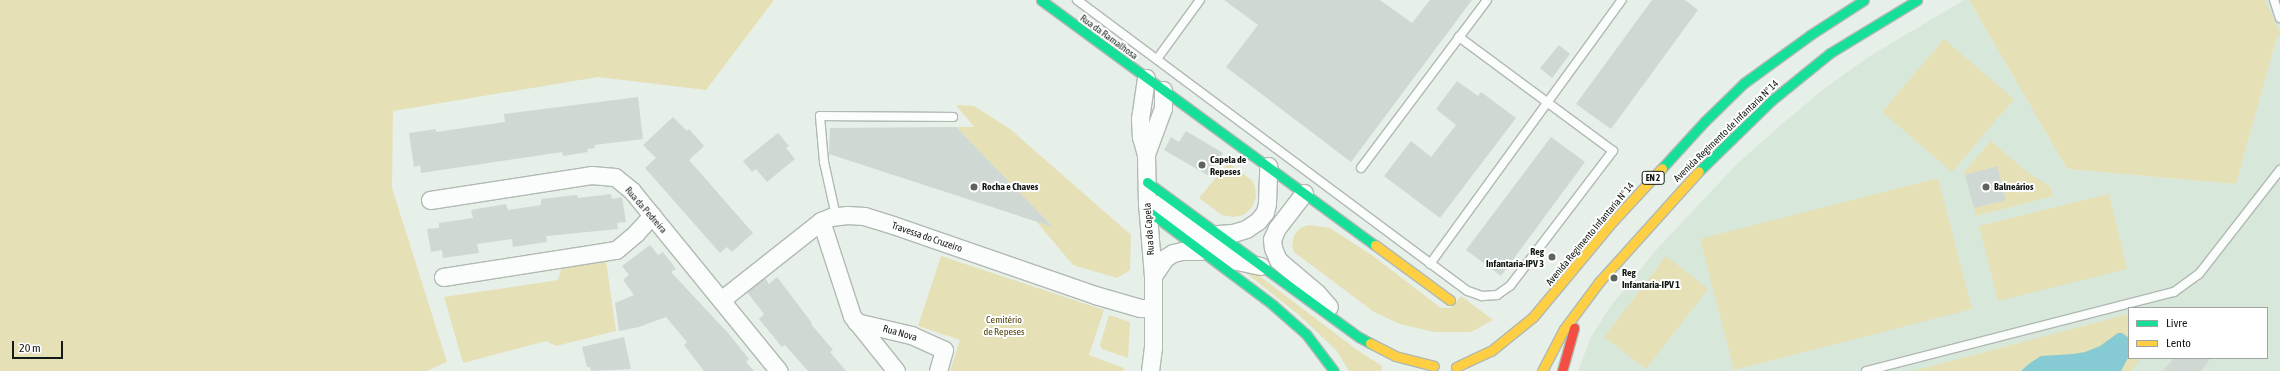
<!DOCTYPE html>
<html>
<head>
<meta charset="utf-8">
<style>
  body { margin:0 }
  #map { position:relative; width:2280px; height:371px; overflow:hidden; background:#e6efe8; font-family:"Asap Condensed",sans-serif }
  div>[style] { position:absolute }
  .built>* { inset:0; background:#d7e8db }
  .green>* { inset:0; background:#e6e0b7 }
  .water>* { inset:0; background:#86cbd3 }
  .building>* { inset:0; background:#cfd8d3 }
  .roads { filter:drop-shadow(1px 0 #b1b9b3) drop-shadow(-1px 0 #b1b9b3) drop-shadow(0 1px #b1b9b3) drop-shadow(0 -1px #b1b9b3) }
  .lane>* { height:8px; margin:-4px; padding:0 4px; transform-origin:4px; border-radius:4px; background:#fbfdfc }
  .street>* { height:17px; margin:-8.5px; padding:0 8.5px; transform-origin:8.5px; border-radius:8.5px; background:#fbfdfc }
  .fast>* { height:9px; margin:-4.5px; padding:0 4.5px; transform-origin:4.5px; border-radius:4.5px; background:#16e098 }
  .slow>* { height:9px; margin:-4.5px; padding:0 4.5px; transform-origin:4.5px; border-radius:4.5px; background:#ffcf43 }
  .jam>* { height:9px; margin:-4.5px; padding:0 4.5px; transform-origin:4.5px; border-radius:4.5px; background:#f24e42 }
  .dots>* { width:11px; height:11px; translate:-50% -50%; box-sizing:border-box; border:2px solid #fff; border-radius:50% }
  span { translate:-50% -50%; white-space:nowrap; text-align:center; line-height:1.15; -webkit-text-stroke:4px #fff; paint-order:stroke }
  .shield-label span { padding:1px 3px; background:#fff; border:1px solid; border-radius:3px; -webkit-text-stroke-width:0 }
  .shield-label { font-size:9px; color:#131914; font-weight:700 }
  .street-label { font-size:10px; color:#131914 }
  .poi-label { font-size:10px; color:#131914; font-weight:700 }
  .left { translate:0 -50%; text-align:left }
  .right { translate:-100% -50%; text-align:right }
  .park-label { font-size:10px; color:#51430c }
  .legend { position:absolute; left:2128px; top:307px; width:140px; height:52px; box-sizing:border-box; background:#fff; border:1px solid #a1a3a1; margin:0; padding:5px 7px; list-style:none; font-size:12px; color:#131914 }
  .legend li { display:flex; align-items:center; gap:8px; height:20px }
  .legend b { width:20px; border:1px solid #a1a3a1 }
  .scale { position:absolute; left:12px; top:341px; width:51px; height:18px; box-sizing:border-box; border:2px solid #131914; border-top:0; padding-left:5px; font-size:12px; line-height:14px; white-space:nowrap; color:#131914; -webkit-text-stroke:3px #fff; paint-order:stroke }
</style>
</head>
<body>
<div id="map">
  <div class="built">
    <i style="clip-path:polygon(evenodd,1964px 0,1969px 0,2067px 169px,2236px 184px,2277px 37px,2257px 0,2280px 0,2280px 371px,1578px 371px,1591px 337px,1610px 307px,1656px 250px,1737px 164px,1776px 129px,1825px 88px,1870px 56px,1964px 0,2129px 308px,2267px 308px,2267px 358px,2129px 358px,2129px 308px)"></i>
  </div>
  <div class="green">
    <i style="clip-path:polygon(0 0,774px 0,706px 90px,598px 77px,393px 111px,392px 188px,447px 362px,427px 371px,0 371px)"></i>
    <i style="clip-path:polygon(1969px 0,2265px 0,2280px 33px,2277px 37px,2236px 184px,2067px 169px)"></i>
    <i style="clip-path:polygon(1944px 39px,2014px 99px,1952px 172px,1882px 112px)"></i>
    <i style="clip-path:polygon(956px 105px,974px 106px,1010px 129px,1131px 235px,1130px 270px,1117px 278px,1073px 265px,1036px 221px,1052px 226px,956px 127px,974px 127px)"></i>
    <i style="clip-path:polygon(1991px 141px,2028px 173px,2050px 186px,2053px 196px,1976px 216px,1974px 208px,2006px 200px,1997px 167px,1965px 175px,1964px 172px)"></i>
    <i style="clip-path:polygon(1228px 163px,1252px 180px,1255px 187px,1256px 197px,1252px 207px,1244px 215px,1233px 217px,1222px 215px,1199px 198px)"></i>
    <i style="clip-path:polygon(1938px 178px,1972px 309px,1734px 370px,1700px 239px)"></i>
    <i style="clip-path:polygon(2109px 194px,2127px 269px,1998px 301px,1979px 226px)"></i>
    <i style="clip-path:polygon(1309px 225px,1330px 228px,1373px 256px,1441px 308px,1451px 308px,1461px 296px,1493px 320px,1471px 332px,1434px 332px,1400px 324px,1374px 312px,1294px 252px,1292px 246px,1294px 235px,1300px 228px)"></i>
    <i style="clip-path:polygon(941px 256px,1104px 310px,1089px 355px,1124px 368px,1123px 371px,950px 371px,960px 340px,918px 326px)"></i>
    <i style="clip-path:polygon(1666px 256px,1708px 289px,1646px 369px,1604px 337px)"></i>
    <i style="clip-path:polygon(606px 261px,616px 331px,556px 346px,546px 341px,463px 363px,444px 297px,558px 280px,562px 266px)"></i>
    <i style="clip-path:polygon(1245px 272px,1257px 274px,1357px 350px,1382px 366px,1382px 369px,1381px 371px,1349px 371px,1336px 350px,1299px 315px)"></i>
    <i style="clip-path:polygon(2129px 314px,2129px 358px,2141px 358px,2131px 371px,1913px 371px)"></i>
    <i style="clip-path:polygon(1109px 315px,1130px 322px,1128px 358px,1102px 349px,1100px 345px)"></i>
  </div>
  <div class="water">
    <i style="clip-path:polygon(2118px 333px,2122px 333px,2129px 338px,2129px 356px,2121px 371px,2021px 371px,2030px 363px,2041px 356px,2073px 354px,2085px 352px,2100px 346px)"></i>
  </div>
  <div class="building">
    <i style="clip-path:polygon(1224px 0,1380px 0,1412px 23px,1430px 0,1472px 0,1351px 162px,1226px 67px,1258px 25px)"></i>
    <i style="clip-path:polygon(1652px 0,1685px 0,1698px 10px,1611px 129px,1576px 104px)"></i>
    <i style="clip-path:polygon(1559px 45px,1570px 54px,1552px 78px,1540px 68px)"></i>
    <i style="clip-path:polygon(1457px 81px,1478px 96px,1481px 92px,1516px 118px,1440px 218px,1384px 176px,1411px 141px,1431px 157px,1456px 125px,1436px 109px)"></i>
    <i style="clip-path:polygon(638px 97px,643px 139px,594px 145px,595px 148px,587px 149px,588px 152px,563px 156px,562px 152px,421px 173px,420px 165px,414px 167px,409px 133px,436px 129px,436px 132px,505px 122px,504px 114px)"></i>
    <i style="clip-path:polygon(673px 117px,687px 131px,689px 129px,704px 146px,689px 160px,753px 233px,732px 252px,727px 247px,720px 253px,645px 168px,656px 158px,643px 145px)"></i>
    <i style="clip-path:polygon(956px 127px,1053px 227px,829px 154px,830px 128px)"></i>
    <i style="clip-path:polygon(1186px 131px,1223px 153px,1209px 176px,1164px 150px,1171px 137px,1179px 142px)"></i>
    <i style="clip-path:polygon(778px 133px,789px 146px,786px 148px,795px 159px,767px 182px,756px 169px,752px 172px,743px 161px)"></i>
    <i style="clip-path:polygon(1551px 137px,1585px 162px,1501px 276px,1466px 250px)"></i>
    <i style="clip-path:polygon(1997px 166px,2006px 200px,1974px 208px,1965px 175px)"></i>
    <i style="clip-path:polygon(611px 194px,612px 199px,622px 197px,626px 222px,617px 223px,618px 229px,546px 236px,547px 242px,513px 247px,512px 239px,477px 244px,479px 253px,443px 258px,442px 250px,431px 252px,427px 229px,439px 228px,439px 223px,473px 218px,471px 210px,506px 204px,508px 210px,541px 205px,541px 199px,577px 195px,578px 198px)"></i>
    <i style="clip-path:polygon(650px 245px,658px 255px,663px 252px,676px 269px,671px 272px,728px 333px,749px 359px,746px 362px,754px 371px,704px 371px,684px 345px,687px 342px,666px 317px,639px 327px,619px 331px,615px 303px,634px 295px,623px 280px,629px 275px,622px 266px)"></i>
    <i style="clip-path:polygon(777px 277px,812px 323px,811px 324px,833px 350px,830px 352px,846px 371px,808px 371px,785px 345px,782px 347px,759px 319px,764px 314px,747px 292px,765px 278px,769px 284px)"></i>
    <i style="clip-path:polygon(624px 337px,631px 369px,591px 371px,590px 367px,587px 367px,582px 347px)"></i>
    <i style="clip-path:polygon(2174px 358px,2211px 358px,2201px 371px,2163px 371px)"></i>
  </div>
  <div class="roads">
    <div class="lane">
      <i style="left:1077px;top:0;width:487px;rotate:36.7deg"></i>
      <i style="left:1468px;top:291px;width:15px;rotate:20deg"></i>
      <i style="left:1482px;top:296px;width:15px;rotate:-4deg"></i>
      <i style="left:1497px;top:295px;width:16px;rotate:-35deg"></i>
      <i style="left:1510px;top:286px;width:170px;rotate:-52.7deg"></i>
      <i style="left:1613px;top:151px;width:192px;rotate:-143.5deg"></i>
      <i style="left:2274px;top:0;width:19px;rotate:72deg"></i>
      <i style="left:1157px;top:59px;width:73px;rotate:-53.9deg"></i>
      <i style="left:1361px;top:168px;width:210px;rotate:-53.1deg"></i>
      <i style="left:836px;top:216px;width:55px;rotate:-102.5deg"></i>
      <i style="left:824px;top:162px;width:46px;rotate:-95deg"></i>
      <i style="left:820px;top:116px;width:133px;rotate:0.4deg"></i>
      <i style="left:1430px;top:264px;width:326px;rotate:-54deg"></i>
      <i style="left:1866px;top:371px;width:318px;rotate:-14.4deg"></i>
      <i style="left:2174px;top:292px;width:31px;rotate:-36deg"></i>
      <i style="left:2199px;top:274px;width:132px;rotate:-52.1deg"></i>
    </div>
    <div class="street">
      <i style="left:1146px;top:78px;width:41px;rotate:98.3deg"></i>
      <i style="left:1140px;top:119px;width:18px;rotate:87deg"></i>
      <i style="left:1141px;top:137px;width:18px;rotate:74deg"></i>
      <i style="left:1304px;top:193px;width:44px;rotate:127.6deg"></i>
      <i style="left:1277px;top:228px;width:12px;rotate:114deg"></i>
      <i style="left:1272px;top:239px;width:9px;rotate:84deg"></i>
      <i style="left:1273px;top:248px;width:13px;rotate:67deg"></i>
      <i style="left:1278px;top:260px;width:51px;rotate:40.2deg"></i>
      <i style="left:1317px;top:293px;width:18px;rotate:49deg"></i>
      <i style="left:430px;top:200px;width:163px;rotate:-8.8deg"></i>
      <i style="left:591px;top:175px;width:24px;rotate:5deg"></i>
      <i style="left:615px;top:177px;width:22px;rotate:39deg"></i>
      <i style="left:632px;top:191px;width:232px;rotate:50.8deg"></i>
      <i style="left:1147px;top:203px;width:11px;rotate:5deg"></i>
      <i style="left:1158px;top:204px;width:97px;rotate:35.8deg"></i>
      <i style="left:1237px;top:261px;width:24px;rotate:12deg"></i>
      <i style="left:821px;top:221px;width:100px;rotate:71.9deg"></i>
      <i style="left:852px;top:316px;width:70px;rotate:51.3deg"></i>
      <i style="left:1218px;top:234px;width:15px;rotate:-4deg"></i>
      <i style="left:1233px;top:233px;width:14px;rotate:-17deg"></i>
      <i style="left:1246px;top:229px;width:14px;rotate:-34deg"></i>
      <i style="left:1258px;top:221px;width:11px;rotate:-52deg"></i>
      <i style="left:1265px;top:212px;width:9px;rotate:-77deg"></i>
      <i style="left:1267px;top:203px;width:37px;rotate:-88deg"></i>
      <i style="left:1153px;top:276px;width:22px;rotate:-56deg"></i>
      <i style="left:1165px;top:258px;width:9px;rotate:-32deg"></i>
      <i style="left:1173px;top:253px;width:9px;rotate:-13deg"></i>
      <i style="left:1182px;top:251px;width:19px"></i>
      <i style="left:443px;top:277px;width:175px;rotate:-8.9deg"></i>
      <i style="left:616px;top:250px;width:26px;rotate:-40deg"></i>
      <i style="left:636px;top:233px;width:24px;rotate:-48deg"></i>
      <i style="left:721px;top:300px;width:127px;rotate:-38.3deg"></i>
      <i style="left:821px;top:221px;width:11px;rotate:-22deg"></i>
      <i style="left:831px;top:217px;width:16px;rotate:-7deg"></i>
      <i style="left:847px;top:215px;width:17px;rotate:3deg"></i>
      <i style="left:864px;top:216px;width:30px;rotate:17deg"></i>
      <i style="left:893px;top:225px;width:214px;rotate:19.1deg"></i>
      <i style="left:1095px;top:295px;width:47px;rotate:16.1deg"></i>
      <i style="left:1140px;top:308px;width:13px"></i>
      <i style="left:856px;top:322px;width:57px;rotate:13.3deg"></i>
      <i style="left:911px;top:335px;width:36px;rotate:24deg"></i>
      <i style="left:944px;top:350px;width:22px;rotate:106deg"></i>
      <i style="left:1150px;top:371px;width:23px;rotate:-83deg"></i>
      <i style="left:1153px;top:348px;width:72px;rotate:-90deg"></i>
      <i style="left:1153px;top:276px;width:73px;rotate:-94.7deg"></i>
      <i style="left:1147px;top:203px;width:49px;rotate:-91.2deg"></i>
      <i style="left:1146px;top:154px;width:49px;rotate:-69.7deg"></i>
      <i style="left:1163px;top:108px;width:18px;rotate:-90deg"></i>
    </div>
    <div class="fast">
      <i style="left:1041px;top:0;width:414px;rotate:36.3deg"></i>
      <i style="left:1662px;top:168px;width:62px;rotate:-47.6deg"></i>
      <i style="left:1704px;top:122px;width:56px;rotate:-44.3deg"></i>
      <i style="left:1744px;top:83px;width:82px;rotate:-36deg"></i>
      <i style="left:1810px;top:35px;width:64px;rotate:-32.9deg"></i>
      <i style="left:1699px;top:171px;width:102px;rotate:-44.2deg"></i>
      <i style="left:1772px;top:100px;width:75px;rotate:-39deg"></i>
      <i style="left:1830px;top:53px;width:102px;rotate:-31.3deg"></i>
      <i style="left:1147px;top:182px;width:263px;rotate:36.2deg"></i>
      <i style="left:1359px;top:337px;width:13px;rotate:29deg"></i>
      <i style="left:1148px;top:211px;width:156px;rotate:36.9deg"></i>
      <i style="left:1273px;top:305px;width:44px;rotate:41.3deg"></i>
      <i style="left:1306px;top:334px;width:46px;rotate:52.9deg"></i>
    </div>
    <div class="slow">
      <i style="left:1375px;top:245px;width:93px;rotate:36.3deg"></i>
      <i style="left:1370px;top:343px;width:28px;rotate:27deg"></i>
      <i style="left:1395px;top:356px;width:40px;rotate:14.4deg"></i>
      <i style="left:1456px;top:367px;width:38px;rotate:-25deg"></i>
      <i style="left:1491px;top:351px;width:54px;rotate:-39deg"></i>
      <i style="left:1533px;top:317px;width:125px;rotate:-50.2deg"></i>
      <i style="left:1613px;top:221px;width:72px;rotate:-47.2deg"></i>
      <i style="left:1542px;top:371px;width:47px;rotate:-62.4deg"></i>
      <i style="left:1564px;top:329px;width:59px;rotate:-53.3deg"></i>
      <i style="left:1599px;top:282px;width:149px;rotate:-48deg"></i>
    </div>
    <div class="jam">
      <i style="left:1562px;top:371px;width:45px;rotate:-74.4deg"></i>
    </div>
  </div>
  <div class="dots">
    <i style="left:1202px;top:165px;background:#5d645e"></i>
    <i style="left:974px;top:187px;background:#5d645e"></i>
    <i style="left:1986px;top:187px;background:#5d645e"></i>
    <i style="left:1552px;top:257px;background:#5d645e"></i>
    <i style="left:1614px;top:278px;background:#5d645e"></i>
  </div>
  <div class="shield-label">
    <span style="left:1653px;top:178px">EN 2</span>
  </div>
  <div class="street-label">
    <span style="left:1109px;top:37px;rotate:36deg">Rua da Ramalhosa</span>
    <span style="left:1726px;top:131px;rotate:-44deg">Avenida Regimento de Infantaria Nº 14</span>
    <span style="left:646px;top:210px;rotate:49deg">Rua da Pedreira</span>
    <span style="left:1149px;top:229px;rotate:-94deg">Rua da Capela</span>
    <span style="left:1590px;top:234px;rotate:-50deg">Avenida Regimento Infantaria Nº 14</span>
    <span style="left:927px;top:237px;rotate:19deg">Travessa do Cruzeiro</span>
    <span style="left:900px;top:333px;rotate:16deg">Rua Nova</span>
  </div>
  <div class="poi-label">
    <span class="left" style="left:1210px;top:165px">Capela de<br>Repeses</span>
    <span class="left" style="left:982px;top:187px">Rocha e Chaves</span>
    <span class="left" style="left:1994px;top:187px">Balneários</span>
    <span class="right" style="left:1544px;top:257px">Reg<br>Infantaria-IPV 3</span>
    <span class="left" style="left:1622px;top:278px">Reg<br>Infantaria-IPV 1</span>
  </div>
  <div class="park-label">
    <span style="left:1004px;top:325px">Cemitério<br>de Repeses</span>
  </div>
  <ul class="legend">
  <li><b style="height:5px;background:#16e098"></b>Livre</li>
  <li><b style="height:5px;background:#ffcf43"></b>Lento</li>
  </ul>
  <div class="scale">20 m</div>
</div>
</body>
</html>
